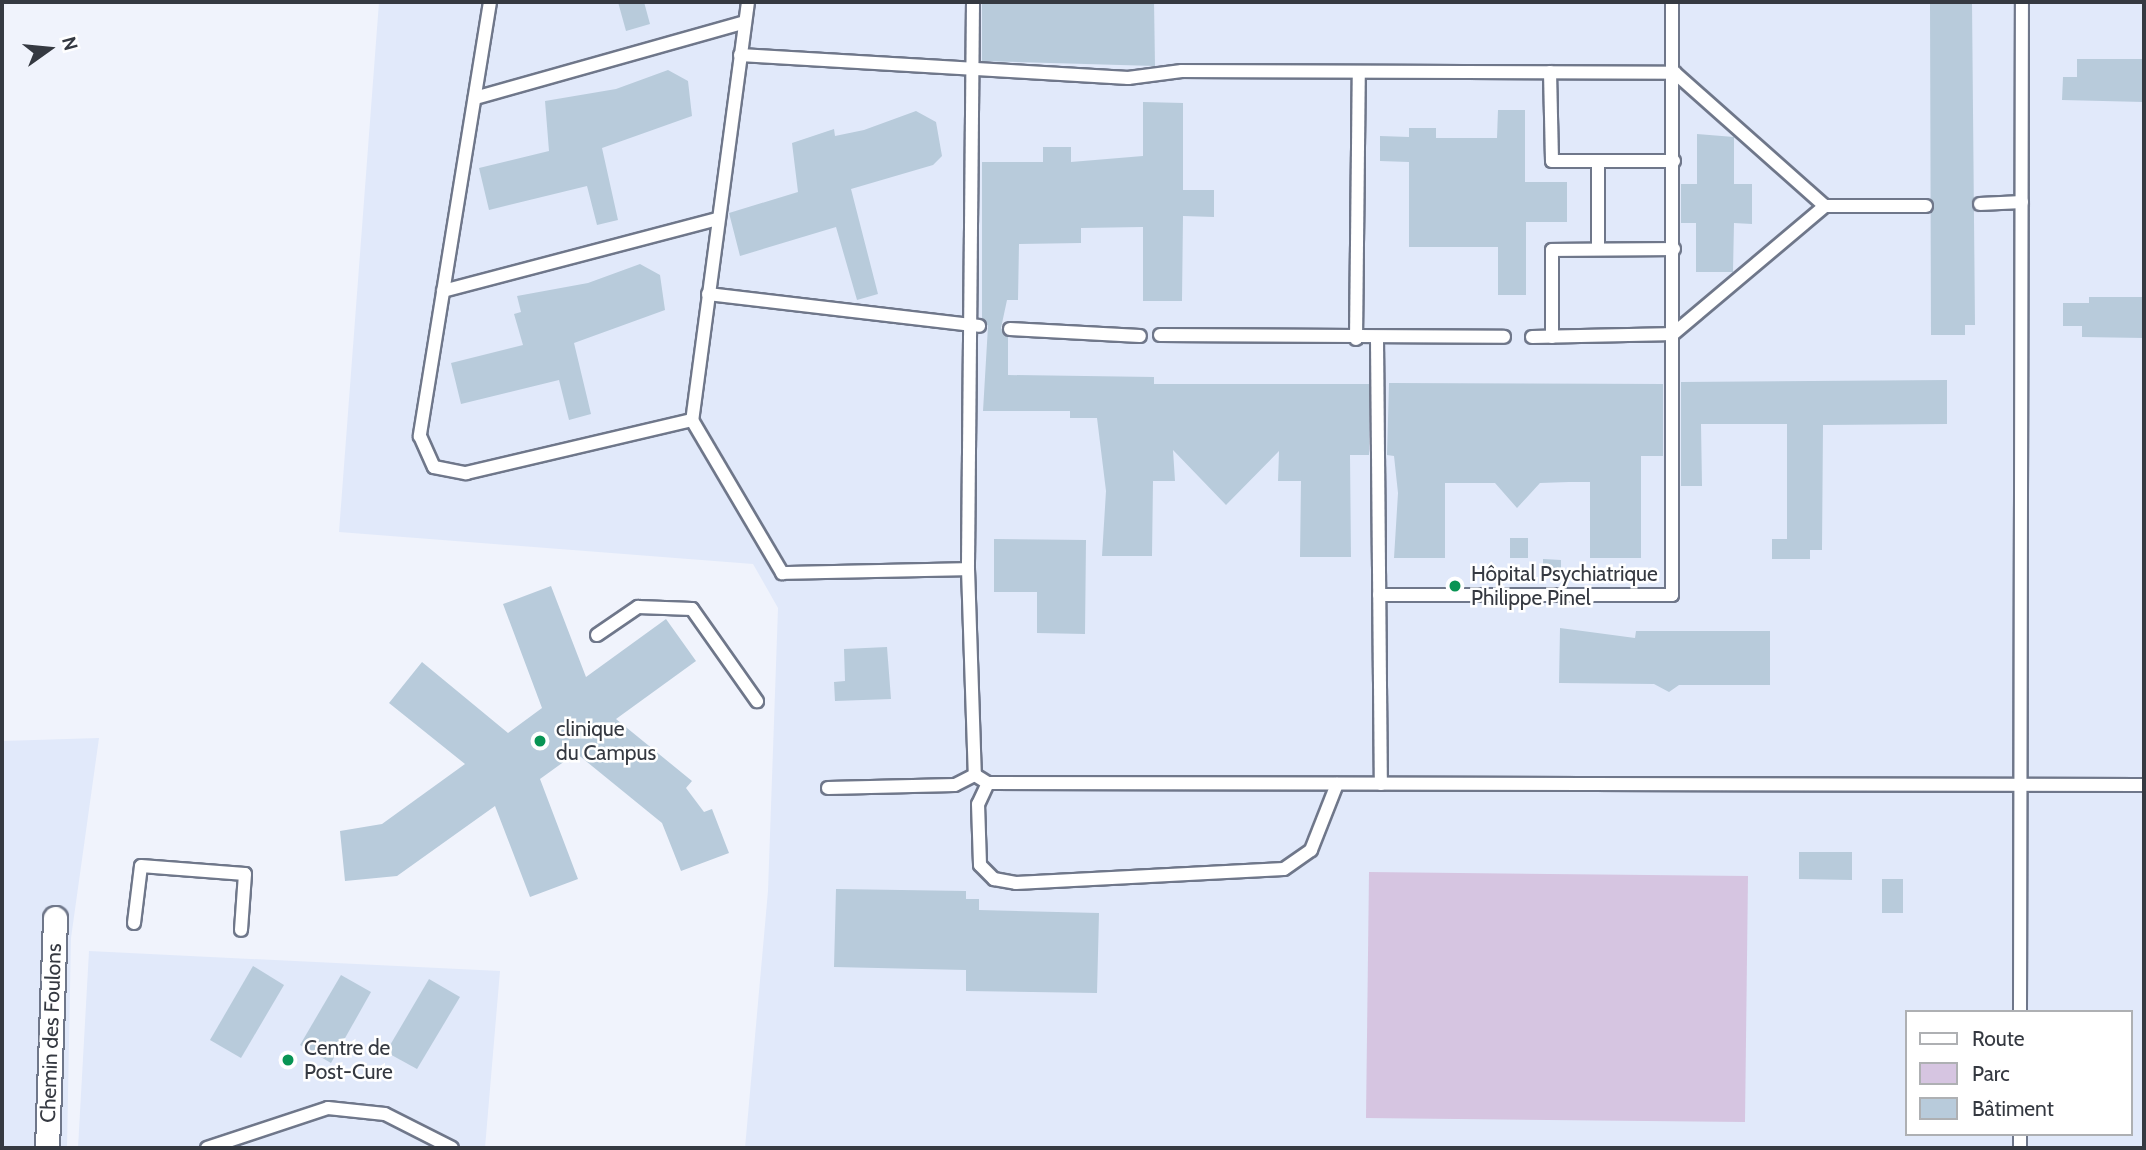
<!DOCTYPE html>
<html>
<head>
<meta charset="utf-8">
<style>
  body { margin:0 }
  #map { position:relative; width:2146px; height:1150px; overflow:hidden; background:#f0f3fc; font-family:Cabin,sans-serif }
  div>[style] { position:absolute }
  .built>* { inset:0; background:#e1e9fa }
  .green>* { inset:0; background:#d6c5e1 }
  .building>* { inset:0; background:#b8cbdb }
  .roads { filter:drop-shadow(2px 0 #6f778a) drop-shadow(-2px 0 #6f778a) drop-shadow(0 2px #6f778a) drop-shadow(0 -2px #6f778a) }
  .service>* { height:12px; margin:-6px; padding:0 6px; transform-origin:6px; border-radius:6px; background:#fff }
  .minor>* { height:23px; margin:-11.5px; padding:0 11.5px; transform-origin:11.5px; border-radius:11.5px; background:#fff }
  .dots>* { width:19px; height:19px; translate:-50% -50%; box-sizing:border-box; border:4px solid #fff; border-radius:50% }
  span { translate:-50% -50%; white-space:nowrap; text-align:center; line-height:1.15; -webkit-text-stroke:5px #fff; paint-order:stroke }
  .poi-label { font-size:21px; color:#353941 }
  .left { translate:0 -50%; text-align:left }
  .street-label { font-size:21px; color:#353941 }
  .frame { position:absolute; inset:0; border:4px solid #353941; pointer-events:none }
  .legend { position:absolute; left:1905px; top:1010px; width:228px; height:126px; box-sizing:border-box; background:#fff; border:2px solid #aeb0b3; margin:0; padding:9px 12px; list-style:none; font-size:21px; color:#353941 }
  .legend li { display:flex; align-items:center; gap:14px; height:35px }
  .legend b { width:35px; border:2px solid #aeb0b3 }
  .north { position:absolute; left:14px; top:14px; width:70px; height:70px; -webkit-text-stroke:5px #fff; paint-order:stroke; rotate:75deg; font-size:19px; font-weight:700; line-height:28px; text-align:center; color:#353941 }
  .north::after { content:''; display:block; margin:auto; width:24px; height:32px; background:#353941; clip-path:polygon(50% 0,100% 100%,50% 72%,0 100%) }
</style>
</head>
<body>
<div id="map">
  <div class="built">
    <i style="clip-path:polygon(evenodd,379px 2px,2144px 2px,2144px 1148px,745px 1148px,768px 891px,778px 608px,753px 564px,339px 532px,379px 2px,1906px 1012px,2130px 1012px,2130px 1134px,1906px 1134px,1906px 1012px)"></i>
    <i style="clip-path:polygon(99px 738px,71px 938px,67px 1148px,2px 1148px,2px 741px)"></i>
    <i style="clip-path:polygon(89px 951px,500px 971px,485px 1148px,78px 1148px)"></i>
  </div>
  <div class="green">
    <i style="clip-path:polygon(1369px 872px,1748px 876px,1745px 1122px,1366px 1118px)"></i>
  </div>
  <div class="building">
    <i style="clip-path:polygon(618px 2px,644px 2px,650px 24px,626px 31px)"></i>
    <i style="clip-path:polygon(982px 2px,1154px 2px,1155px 66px,982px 61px)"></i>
    <i style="clip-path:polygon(1930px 2px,1972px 2px,1975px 325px,1965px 325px,1965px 335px,1931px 335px)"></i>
    <i style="clip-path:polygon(2077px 59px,2144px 59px,2144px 102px,2062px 100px,2063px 77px,2077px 77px)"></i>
    <i style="clip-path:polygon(668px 70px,688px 81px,692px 116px,602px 148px,618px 220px,597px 225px,587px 186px,489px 210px,479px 168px,549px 151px,545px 101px,616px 89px)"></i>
    <i style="clip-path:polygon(1143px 102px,1183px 103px,1183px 190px,1214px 190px,1214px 217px,1183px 216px,1182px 301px,1143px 301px,1143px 227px,1081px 228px,1081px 243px,1019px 244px,1018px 300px,1007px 300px,1001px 328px,1008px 337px,1008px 375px,1154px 377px,1154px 384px,1369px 384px,1369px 455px,1350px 455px,1351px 557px,1300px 557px,1301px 481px,1278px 481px,1279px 451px,1226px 505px,1173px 450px,1175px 481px,1153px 481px,1152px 556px,1102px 556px,1106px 491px,1097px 418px,1070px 418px,1070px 411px,983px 411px,988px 326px,982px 318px,982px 162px,1043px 162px,1043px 147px,1071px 147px,1071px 162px,1143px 156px)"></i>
    <i style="clip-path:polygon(1498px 110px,1525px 110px,1525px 182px,1567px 182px,1567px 222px,1526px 222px,1526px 295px,1498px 295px,1498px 247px,1409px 247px,1409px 162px,1380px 161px,1380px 136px,1409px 137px,1409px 128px,1436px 128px,1436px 138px,1497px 138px)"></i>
    <i style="clip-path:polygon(916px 111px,936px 122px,942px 156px,933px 165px,851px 189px,878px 294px,857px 300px,836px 227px,740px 256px,729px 213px,798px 192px,792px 143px,834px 129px,835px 136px,864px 130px)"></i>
    <i style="clip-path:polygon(1697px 134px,1734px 137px,1734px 184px,1752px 184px,1752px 224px,1734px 223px,1733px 272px,1696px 272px,1696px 223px,1681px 223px,1681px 184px,1697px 184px)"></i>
    <i style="clip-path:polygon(640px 264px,660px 275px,665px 310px,574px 343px,591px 414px,569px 420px,559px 380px,461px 404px,451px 363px,523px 345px,514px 314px,521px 312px,517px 296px,588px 283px)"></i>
    <i style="clip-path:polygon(2089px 297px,2144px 297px,2144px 338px,2082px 337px,2082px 326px,2063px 326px,2063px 303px,2089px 303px)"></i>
    <i style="clip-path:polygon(1947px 380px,1947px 424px,1823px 425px,1822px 550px,1810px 550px,1810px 559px,1772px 559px,1772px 539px,1787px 539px,1787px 424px,1701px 424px,1702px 486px,1681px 486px,1681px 382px)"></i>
    <i style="clip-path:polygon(1389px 383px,1663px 384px,1663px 456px,1641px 456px,1641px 558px,1590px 558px,1590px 482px,1569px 482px,1540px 483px,1517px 508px,1495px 483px,1445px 483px,1445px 558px,1394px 558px,1398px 493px,1394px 456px,1387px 455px)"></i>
    <i style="clip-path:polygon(1510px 538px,1528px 538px,1528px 558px,1510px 558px)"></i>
    <i style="clip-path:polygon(994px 539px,1086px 540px,1085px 634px,1037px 633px,1037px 592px,994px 592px)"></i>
    <i style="clip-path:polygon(1543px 559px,1561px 560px,1561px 578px,1543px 578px)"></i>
    <i style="clip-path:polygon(551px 586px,586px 677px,666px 619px,696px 661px,616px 719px,692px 781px,686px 788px,704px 812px,712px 809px,729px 853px,681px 871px,662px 823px,576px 753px,540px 779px,578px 879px,530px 897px,495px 806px,397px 876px,345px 881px,340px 831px,382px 824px,465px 764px,389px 703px,422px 662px,508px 733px,542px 708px,503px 604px)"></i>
    <i style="clip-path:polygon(1560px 628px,1635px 638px,1636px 631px,1770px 631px,1770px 685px,1679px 685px,1669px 692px,1654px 684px,1559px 683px)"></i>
    <i style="clip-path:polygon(887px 647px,891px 699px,835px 701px,834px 682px,845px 681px,844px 649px)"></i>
    <i style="clip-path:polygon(1799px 852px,1852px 852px,1852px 880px,1799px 879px)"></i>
    <i style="clip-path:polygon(1882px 879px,1903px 879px,1903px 913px,1882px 913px)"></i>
    <i style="clip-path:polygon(836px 889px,966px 891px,966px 899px,979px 899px,979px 910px,1099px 913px,1097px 993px,966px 991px,966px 970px,834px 967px)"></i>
    <i style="clip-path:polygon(253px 966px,284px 985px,241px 1058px,210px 1040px)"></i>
    <i style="clip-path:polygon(341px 975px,371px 992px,331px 1063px,300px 1045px)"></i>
    <i style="clip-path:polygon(429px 979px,460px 997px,417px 1069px,386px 1052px)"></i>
  </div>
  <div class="roads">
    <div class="service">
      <i style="left:490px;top:2px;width:440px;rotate:99.2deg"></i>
      <i style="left:420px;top:436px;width:34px;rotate:66deg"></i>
      <i style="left:434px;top:467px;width:33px;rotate:11deg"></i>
      <i style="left:466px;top:473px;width:232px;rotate:-13.2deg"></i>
      <i style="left:748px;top:2px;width:422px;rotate:97.6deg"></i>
      <i style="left:692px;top:420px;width:178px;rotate:59.5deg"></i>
      <i style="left:782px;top:573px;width:186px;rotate:-1.2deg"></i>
      <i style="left:973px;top:2px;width:567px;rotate:90.51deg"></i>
      <i style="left:968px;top:569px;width:206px;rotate:88.1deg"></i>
      <i style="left:975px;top:775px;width:15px;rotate:32deg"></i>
      <i style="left:988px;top:783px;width:1156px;rotate:0.1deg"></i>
      <i style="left:740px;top:55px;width:389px;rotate:3.4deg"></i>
      <i style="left:1128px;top:78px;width:54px;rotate:-7.4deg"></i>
      <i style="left:1182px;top:71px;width:493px;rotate:0.2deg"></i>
      <i style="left:1675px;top:73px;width:200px;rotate:41.6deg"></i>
      <i style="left:1550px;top:72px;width:89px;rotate:88.7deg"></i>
      <i style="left:1552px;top:161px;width:122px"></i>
      <i style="left:475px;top:98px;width:280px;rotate:-15.7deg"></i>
      <i style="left:1598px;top:161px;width:88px;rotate:90deg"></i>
      <i style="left:1980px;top:204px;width:42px;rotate:-2.7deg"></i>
      <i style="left:443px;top:291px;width:284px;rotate:-14.7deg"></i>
      <i style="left:708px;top:294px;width:273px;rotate:6.7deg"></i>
      <i style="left:1010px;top:329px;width:130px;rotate:3.1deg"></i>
      <i style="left:1160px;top:335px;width:344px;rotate:0.3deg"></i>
      <i style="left:1532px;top:337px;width:141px;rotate:-1.2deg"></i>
      <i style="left:1673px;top:334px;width:199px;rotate:-40.1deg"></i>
      <i style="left:1825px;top:206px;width:101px"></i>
      <i style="left:1552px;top:337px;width:87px;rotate:-90deg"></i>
      <i style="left:1552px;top:250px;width:122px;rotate:-0.5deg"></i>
      <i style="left:1356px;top:339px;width:267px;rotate:-89.4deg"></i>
      <i style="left:1377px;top:340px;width:444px;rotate:89.5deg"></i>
      <i style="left:1379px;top:595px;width:293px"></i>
      <i style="left:1672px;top:595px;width:593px;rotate:-90deg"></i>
      <i style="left:597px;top:635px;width:50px;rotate:-34.3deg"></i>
      <i style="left:638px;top:607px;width:54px;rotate:2.1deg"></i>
      <i style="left:692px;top:609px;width:113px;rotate:54.8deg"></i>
      <i style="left:988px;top:783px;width:23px;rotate:115deg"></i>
      <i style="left:978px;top:804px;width:61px;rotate:88.1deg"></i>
      <i style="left:980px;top:865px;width:20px;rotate:45deg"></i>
      <i style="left:994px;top:879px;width:22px;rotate:10deg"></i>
      <i style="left:1016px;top:883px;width:268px;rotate:-3deg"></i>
      <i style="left:1284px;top:869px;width:33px;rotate:-35deg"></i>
      <i style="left:1311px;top:850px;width:71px;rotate:-68.5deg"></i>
      <i style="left:828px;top:788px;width:127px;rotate:-1.4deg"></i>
      <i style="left:955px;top:785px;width:22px;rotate:-27deg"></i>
      <i style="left:134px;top:923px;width:57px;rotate:-83deg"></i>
      <i style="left:141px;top:866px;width:104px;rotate:4.4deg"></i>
      <i style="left:245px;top:874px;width:56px;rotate:94.1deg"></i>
      <i style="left:2020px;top:1012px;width:1010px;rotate:-89.89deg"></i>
      <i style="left:207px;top:1148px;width:127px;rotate:-18.3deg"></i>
      <i style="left:328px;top:1108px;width:57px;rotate:6deg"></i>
      <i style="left:385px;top:1114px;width:75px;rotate:26.9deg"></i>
      <i style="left:2020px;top:1148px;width:14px;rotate:-90deg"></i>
    </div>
    <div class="minor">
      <i style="left:47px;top:1148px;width:230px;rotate:-88deg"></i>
    </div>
  </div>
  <div class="dots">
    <i style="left:1455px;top:586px;background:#089454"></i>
    <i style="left:540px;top:741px;background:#089454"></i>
    <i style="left:288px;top:1060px;background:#089454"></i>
  </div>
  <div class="poi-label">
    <span class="left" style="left:1471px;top:586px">Hôpital Psychiatrique<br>Philippe Pinel</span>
    <span class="left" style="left:556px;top:741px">clinique<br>du Campus</span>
    <span class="left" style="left:304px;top:1060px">Centre de<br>Post-Cure</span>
  </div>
  <div class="street-label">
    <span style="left:51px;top:1033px;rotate:-88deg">Chemin des Foulons</span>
  </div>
  <div class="frame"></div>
  <ul class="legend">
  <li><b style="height:9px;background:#fff"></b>Route</li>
  <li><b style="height:19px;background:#d6c5e1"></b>Parc</li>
  <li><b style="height:19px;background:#b8cbdb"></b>Bâtiment</li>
  </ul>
  <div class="north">N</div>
</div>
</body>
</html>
